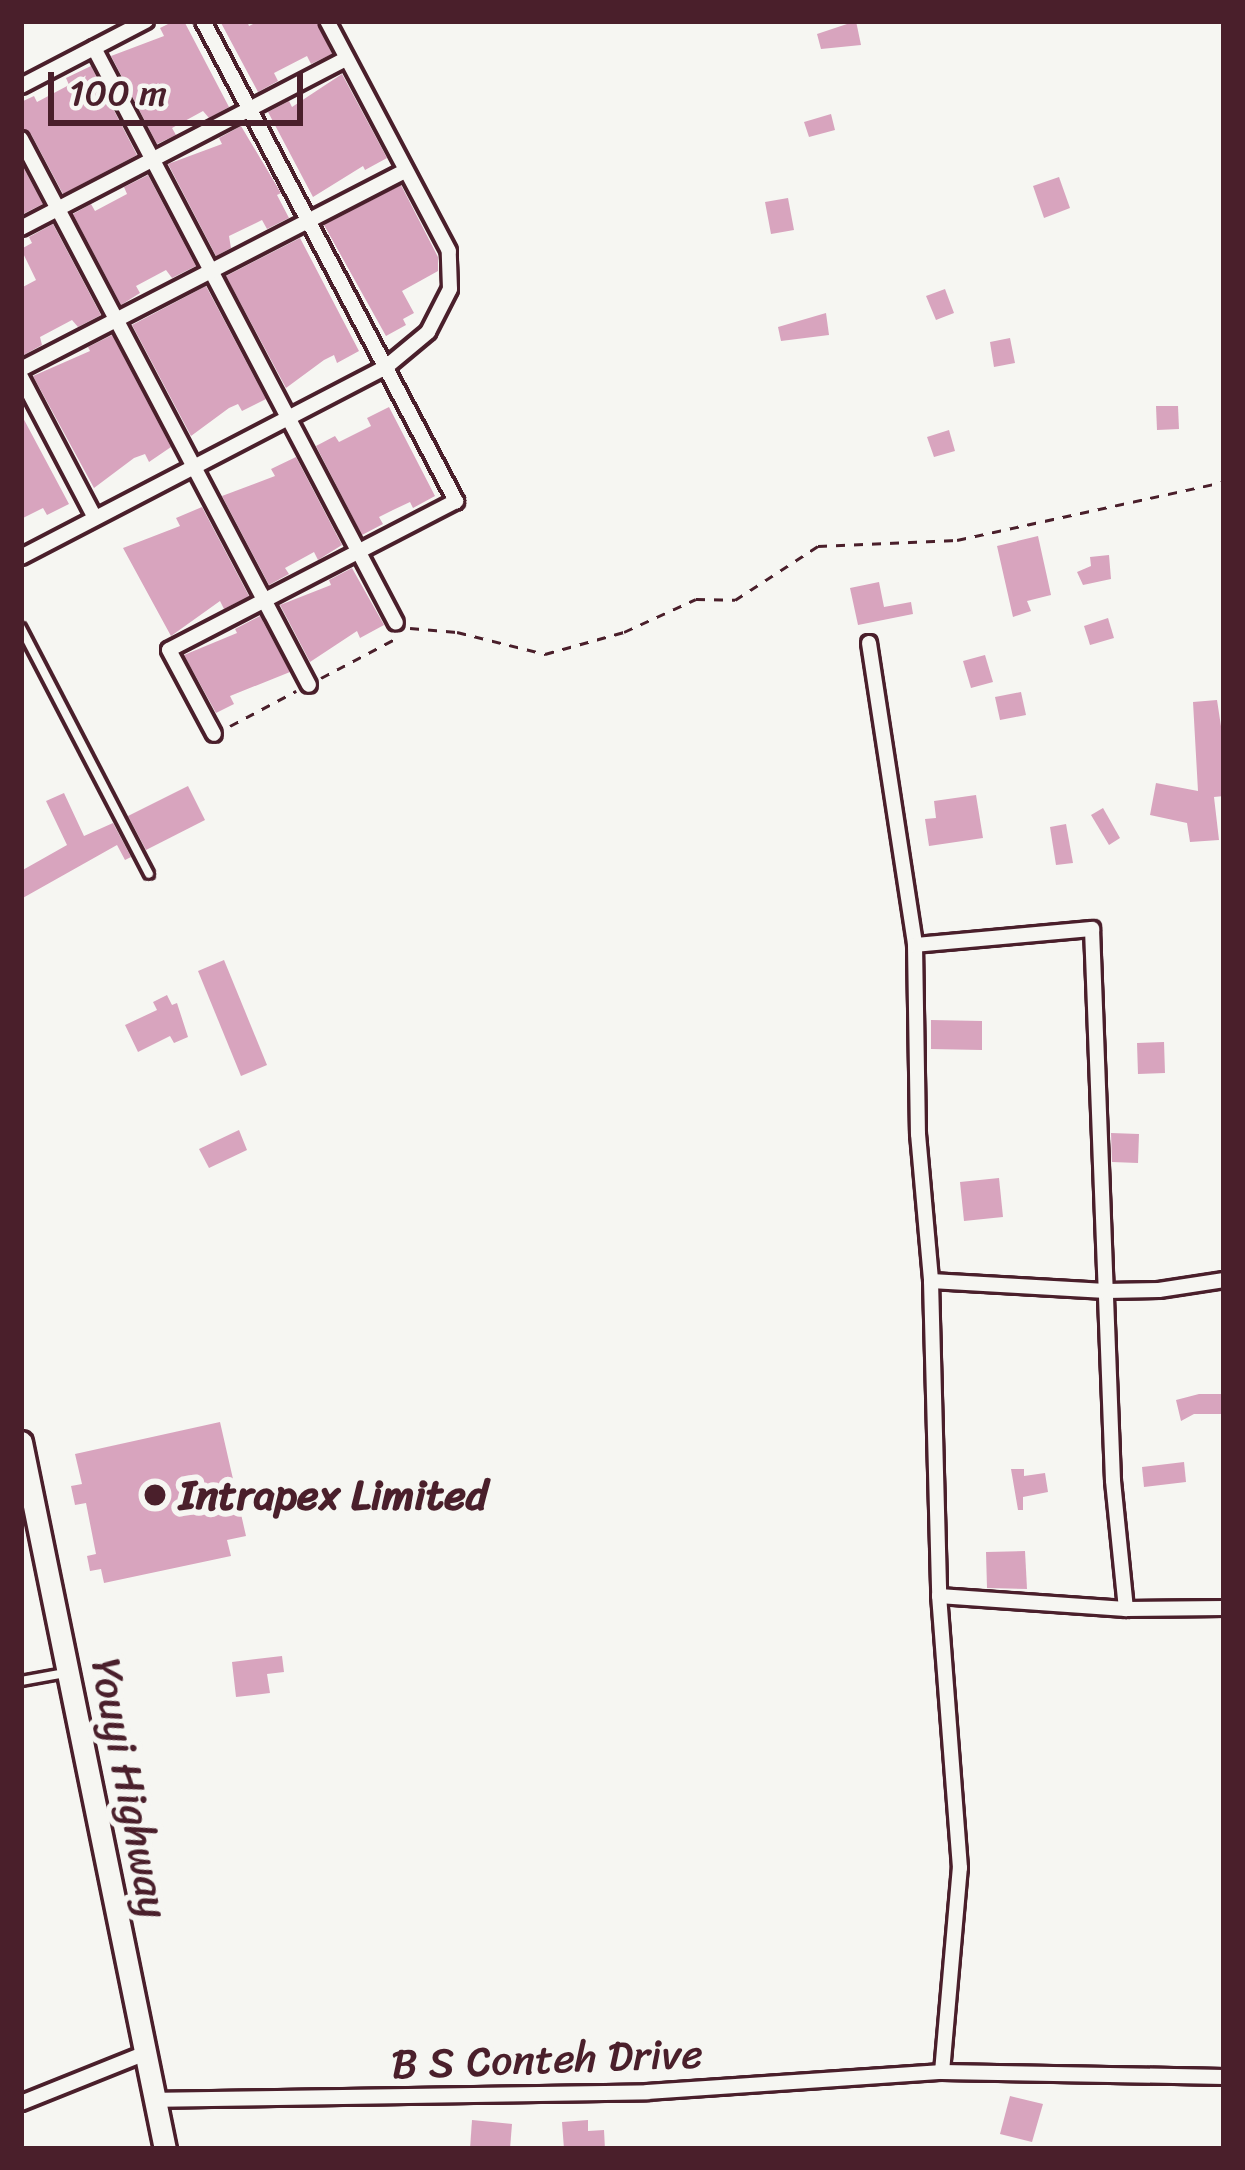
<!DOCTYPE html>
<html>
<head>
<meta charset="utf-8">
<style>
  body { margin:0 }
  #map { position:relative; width:1245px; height:2170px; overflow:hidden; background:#f6f6f2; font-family:Sriracha,sans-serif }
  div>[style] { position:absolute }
  .building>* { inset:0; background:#d8a4be }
  .path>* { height:3px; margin-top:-1.5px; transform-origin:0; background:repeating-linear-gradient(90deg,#4a1f2b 0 9px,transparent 0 18px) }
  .roads { filter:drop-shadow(3px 0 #4a1f2b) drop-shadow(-3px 0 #4a1f2b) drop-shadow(0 3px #4a1f2b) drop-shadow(0 -3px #4a1f2b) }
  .service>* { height:8px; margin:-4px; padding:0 4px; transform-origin:4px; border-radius:4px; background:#f6f6f2 }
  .minor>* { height:14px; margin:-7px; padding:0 7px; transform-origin:7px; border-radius:7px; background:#f6f6f2 }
  .primary>* { height:21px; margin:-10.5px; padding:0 10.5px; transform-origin:10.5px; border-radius:10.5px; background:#f6f6f2 }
  .dots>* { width:33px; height:33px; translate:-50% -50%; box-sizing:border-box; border:6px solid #f6f6f2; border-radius:50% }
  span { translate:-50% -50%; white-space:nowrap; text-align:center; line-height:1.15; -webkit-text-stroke:12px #f6f6f2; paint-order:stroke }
  .poi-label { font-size:42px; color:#4a1f2b; font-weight:700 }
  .left { translate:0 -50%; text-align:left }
  .street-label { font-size:42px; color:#4a1f2b }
  .frame { position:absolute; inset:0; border:24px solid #4a1f2b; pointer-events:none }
  .scale { position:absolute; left:48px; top:72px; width:255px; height:54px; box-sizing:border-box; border:6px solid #4a1f2b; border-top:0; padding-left:15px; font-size:36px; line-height:42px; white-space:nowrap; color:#4a1f2b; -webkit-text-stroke:9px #f6f6f2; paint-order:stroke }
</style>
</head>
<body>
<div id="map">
  <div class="building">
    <i style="clip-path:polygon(174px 21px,184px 21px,229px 107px,209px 118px,203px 111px,172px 128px,176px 135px,157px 144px,111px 56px,164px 36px,160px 28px)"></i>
    <i style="clip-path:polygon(220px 21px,247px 21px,249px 26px,259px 21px,316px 21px,332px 54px,311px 64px,307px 56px,274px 73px,278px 81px,258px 92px)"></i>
    <i style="clip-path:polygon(856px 21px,861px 45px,821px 49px,817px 34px)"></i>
    <i style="clip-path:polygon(91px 66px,137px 155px,63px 194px,31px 134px,21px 128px,21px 102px,34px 96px,37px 102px,69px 85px,66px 78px)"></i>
    <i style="clip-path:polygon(342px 74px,387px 158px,365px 170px,363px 166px,313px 197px,268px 112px,289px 101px,292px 107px)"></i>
    <i style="clip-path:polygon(831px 114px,835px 130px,809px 137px,804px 122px)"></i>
    <i style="clip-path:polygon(241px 126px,281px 193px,277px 195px,289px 218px,267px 229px,262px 220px,229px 236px,231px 248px,216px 256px,168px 164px,222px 144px,219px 138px)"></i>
    <i style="clip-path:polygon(21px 163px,43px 204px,21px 215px)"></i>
    <i style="clip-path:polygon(148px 175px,196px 266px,172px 278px,166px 270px,136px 286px,140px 293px,121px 305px,73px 214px,91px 204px,95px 211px,127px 194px,124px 187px)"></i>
    <i style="clip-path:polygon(1059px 177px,1070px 208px,1044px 218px,1033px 186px)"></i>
    <i style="clip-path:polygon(401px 185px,438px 257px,438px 271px,402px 291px,414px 313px,403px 319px,406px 325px,386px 336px,324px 225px)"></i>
    <i style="clip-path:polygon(788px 198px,794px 230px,771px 234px,765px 202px)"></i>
    <i style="clip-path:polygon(53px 224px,101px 315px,78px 327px,72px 320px,40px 337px,42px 345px,22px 356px,21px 288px,36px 280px,21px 249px,32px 243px,29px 237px)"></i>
    <i style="clip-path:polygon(300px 238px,359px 351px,337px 363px,334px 355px,324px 360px,286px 388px,226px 276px)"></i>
    <i style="clip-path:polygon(206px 286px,266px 399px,242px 411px,238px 404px,229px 408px,191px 436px,132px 325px)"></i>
    <i style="clip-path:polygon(945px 289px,954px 313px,936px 320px,926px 296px)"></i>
    <i style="clip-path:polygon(826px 313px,829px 335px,781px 341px,778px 327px)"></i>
    <i style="clip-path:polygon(112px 335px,171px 447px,149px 462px,145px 454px,134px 458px,94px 488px,33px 376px,90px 351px,88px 347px)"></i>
    <i style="clip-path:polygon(1010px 338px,1015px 363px,994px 367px,990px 342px)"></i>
    <i style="clip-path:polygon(1156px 406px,1178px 406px,1179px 429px,1157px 430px)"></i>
    <i style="clip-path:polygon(389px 407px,435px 496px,413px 508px,410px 502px,393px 510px,379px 517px,383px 524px,362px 535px,316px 446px,335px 436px,339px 442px,371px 426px,367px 418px)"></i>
    <i style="clip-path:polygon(21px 414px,69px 504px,47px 515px,43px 508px,21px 519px)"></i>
    <i style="clip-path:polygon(949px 430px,955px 451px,934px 457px,927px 437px)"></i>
    <i style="clip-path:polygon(296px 457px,342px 545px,318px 560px,314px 552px,285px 568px,289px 574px,269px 585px,222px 496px,275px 476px,271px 469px)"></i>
    <i style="clip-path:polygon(202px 507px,249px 596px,224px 609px,220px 601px,171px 636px,123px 548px,180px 526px,176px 518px)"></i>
    <i style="clip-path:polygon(1038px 536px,1051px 595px,1027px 601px,1031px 611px,1013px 617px,997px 546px)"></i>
    <i style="clip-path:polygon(1109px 555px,1111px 579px,1083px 585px,1077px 572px,1091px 566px,1090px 557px)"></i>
    <i style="clip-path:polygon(352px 568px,384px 625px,360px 638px,357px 631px,310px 662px,280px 605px,331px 585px,329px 580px)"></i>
    <i style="clip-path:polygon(879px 582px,884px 607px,911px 602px,913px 614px,858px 625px,850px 588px)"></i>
    <i style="clip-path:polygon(260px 616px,290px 672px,230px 696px,234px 704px,216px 713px,184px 655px,237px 633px,235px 629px)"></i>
    <i style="clip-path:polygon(1108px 618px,1114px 638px,1090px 645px,1084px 626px)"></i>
    <i style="clip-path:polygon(985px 655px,993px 682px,971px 688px,963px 661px)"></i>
    <i style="clip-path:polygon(1021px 692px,1026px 715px,1000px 720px,995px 697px)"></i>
    <i style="clip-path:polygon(1217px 700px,1224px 746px,1224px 796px,1214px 797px,1219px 840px,1190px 842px,1187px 823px,1150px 815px,1156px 783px,1198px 791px,1193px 702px)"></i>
    <i style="clip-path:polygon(188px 786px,205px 820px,146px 850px,128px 816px)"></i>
    <i style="clip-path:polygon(64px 793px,84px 836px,113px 823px,131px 857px,125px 860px,117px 845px,21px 899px,21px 871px,67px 845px,46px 801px)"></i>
    <i style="clip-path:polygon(976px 795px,983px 838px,929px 846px,925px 819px,936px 818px,934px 801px)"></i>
    <i style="clip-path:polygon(1103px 808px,1120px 838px,1109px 845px,1091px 815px)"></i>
    <i style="clip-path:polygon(1066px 824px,1073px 863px,1056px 865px,1050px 827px)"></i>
    <i style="clip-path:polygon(224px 960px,267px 1065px,241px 1076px,198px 971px)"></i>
    <i style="clip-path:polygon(167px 995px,172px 1005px,177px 1003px,188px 1037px,174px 1043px,170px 1036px,138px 1052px,125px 1025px,157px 1010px,153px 1002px)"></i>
    <i style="clip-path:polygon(931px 1020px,982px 1021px,982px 1050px,931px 1049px)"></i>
    <i style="clip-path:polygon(1164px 1042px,1165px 1073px,1138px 1074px,1137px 1043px)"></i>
    <i style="clip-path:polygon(239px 1130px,247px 1150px,209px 1168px,199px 1149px)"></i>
    <i style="clip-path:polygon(1111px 1133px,1139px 1134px,1138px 1163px,1112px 1162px)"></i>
    <i style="clip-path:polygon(999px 1178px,1003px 1217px,964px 1221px,960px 1182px)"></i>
    <i style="clip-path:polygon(1199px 1394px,1224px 1394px,1224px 1414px,1194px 1414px,1181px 1421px,1176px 1400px)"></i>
    <i style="clip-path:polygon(220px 1422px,246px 1536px,227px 1540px,231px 1556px,104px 1583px,101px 1569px,90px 1571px,87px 1556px,96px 1554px,86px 1503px,75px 1505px,71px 1486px,82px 1484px,75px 1454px)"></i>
    <i style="clip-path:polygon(1184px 1462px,1186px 1482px,1144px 1487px,1142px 1467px)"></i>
    <i style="clip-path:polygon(1011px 1469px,1024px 1469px,1024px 1476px,1045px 1473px,1048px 1492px,1023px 1497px,1023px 1510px,1018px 1510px)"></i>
    <i style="clip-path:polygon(1025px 1551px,1027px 1589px,987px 1588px,986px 1552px)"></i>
    <i style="clip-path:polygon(282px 1656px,284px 1672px,267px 1674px,270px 1693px,236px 1697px,232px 1662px)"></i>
    <i style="clip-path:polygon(1010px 2096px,1043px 2104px,1032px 2142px,1000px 2134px)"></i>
    <i style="clip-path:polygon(472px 2120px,512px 2124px,510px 2149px,470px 2149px)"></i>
    <i style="clip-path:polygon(588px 2120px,588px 2131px,604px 2130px,605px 2149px,564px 2149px,562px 2122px)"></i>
  </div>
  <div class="path">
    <i style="left:410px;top:628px;width:47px;rotate:4.9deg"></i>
    <i style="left:457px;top:632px;width:91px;rotate:14deg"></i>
    <i style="left:545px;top:654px;width:82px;rotate:-15.6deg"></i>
    <i style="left:624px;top:632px;width:79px;rotate:-24.6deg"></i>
    <i style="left:696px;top:599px;width:39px;rotate:1deg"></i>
    <i style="left:735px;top:600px;width:99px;rotate:-33deg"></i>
    <i style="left:818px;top:546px;width:139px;rotate:-2.5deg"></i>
    <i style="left:957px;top:540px;width:273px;rotate:-12.3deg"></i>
    <i style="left:321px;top:678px;width:86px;rotate:-27.8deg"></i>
    <i style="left:230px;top:726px;width:75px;rotate:-27.9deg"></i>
  </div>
  <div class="roads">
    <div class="service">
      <i style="left:21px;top:628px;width:277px;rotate:62.5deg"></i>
      <i style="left:21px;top:1681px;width:45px;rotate:-10.3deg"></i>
    </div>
    <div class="minor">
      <i style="left:203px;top:21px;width:543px;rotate:62.21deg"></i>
      <i style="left:456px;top:501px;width:323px;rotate:152.6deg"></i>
      <i style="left:169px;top:650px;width:95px;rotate:61.8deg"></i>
      <i style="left:94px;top:48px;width:649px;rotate:62.29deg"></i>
      <i style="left:21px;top:86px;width:141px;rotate:-27.5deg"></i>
      <i style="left:21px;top:139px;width:617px;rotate:62.19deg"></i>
      <i style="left:21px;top:228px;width:366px;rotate:-27.5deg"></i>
      <i style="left:21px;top:369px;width:433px;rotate:-27.3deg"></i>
      <i style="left:21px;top:377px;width:159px;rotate:62.3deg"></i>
      <i style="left:21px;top:557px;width:411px;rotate:-27.5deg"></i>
      <i style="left:386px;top:367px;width:55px;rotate:-39.8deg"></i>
      <i style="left:428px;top:332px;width:48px;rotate:-62.9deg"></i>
      <i style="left:450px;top:289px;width:38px;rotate:-92deg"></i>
      <i style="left:449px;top:251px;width:260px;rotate:-117.9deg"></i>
      <i style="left:869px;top:643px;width:305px;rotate:81.3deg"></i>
      <i style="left:915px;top:945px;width:189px;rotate:89.1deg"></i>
      <i style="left:918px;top:1134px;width:148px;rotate:84.9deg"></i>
      <i style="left:931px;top:1281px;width:315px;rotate:88.5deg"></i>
      <i style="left:915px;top:945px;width:178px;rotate:-5.2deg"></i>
      <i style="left:1092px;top:929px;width:552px;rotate:87.82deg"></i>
      <i style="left:1113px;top:1481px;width:129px;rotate:84.2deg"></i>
      <i style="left:931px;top:1281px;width:175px;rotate:3.3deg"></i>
      <i style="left:1106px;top:1291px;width:53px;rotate:-1.1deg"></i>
      <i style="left:1159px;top:1290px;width:66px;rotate:-8.7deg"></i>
      <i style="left:942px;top:2072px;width:205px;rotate:-85deg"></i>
      <i style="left:960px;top:1868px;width:273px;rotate:-94.4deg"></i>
      <i style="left:939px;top:1596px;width:187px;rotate:4deg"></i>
      <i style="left:1126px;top:1609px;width:98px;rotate:-0.6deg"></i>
      <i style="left:153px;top:2100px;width:494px;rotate:-0.9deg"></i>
      <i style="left:647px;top:2092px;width:296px;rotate:-3.9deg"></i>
      <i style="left:942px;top:2072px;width:282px;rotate:1deg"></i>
      <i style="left:21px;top:2103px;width:131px;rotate:-21.9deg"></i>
    </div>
    <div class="primary">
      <i style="left:21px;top:1442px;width:722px;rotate:78.49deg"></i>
    </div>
  </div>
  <div class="dots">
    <i style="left:155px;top:1495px;background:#4a1f2b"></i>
  </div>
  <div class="poi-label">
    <span class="left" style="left:179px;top:1495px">Intrapex Limited</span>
  </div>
  <div class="street-label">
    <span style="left:130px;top:1788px;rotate:79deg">Youyi Highway</span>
    <span style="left:547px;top:2059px;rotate:-2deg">B S Conteh Drive</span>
  </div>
  <div class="frame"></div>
  <div class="scale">100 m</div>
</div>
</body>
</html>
